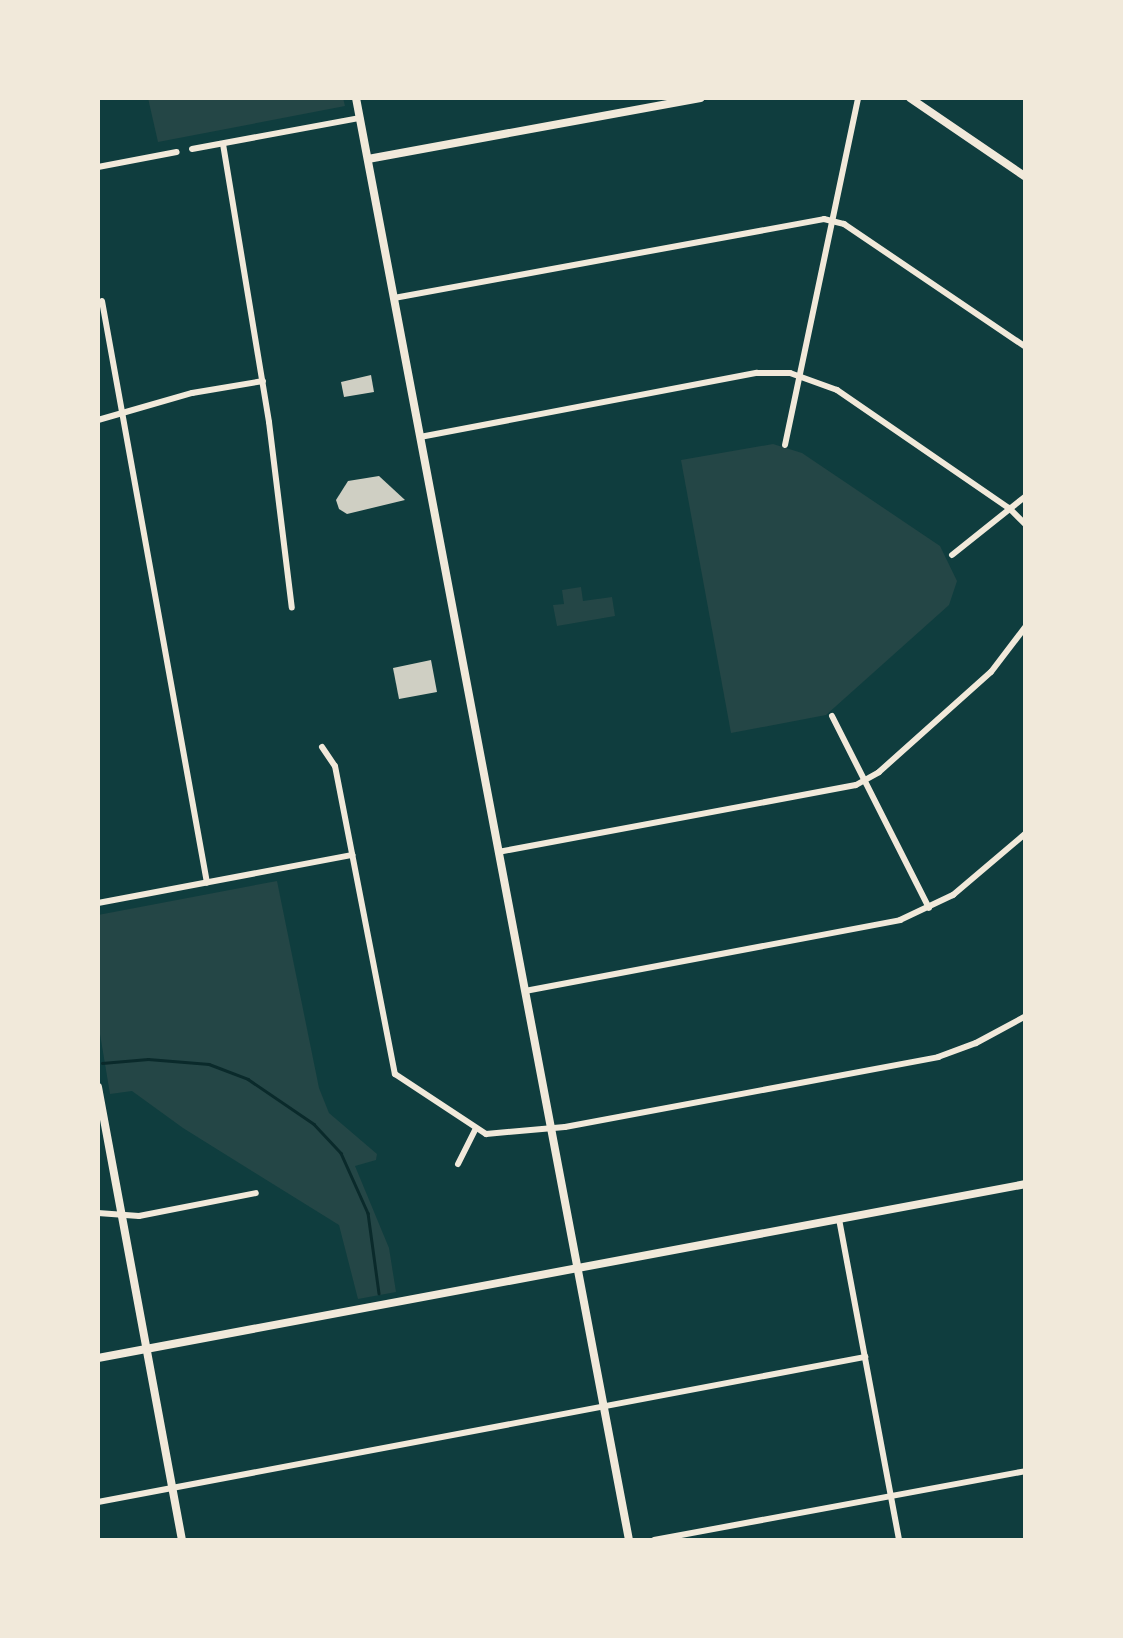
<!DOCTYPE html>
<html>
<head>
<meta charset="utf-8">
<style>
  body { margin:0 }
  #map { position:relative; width:1123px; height:1638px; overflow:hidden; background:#0f3d3e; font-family:Helvetica,sans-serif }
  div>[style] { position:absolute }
  .green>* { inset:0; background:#244646 }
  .stream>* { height:2.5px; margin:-1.25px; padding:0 1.25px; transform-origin:1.25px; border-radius:1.25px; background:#0a2a2b }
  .building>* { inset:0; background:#cfcfc3 }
  .minor>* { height:6px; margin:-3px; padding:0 3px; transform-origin:3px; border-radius:3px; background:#f1e9da }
  .tertiary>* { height:8px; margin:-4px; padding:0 4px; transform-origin:4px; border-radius:4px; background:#f1e9da }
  span { translate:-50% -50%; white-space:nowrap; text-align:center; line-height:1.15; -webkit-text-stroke:8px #f1e9da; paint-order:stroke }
  .frame { position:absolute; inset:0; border:100px solid #f1e9da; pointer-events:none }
</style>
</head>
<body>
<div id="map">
  <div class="green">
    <i style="clip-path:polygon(148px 98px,343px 98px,345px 106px,158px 142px)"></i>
    <i style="clip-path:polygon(773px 444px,802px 453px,940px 546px,957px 581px,949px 605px,826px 715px,731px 733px,681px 460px)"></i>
    <i style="clip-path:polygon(581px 587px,583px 601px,612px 597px,615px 616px,557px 626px,553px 605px,564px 604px,562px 590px)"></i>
    <i style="clip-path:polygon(277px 881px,319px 1088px,329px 1113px,377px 1154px,376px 1160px,355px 1166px,389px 1248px,396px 1292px,358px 1299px,339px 1225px,183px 1128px,132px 1091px,110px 1094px,98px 1022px,98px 915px)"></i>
  </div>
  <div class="stream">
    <i style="left:102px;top:1063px;width:46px;rotate:-5deg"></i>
    <i style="left:148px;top:1059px;width:61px;rotate:4.7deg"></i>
    <i style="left:209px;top:1064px;width:42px;rotate:21deg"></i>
    <i style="left:248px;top:1079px;width:80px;rotate:34.3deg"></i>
    <i style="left:314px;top:1124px;width:40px;rotate:47deg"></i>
    <i style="left:341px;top:1153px;width:66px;rotate:65.8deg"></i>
    <i style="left:368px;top:1213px;width:81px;rotate:82.2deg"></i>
  </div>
  <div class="building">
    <i style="clip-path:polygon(371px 375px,374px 392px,344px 397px,341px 382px)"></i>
    <i style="clip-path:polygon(379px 476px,405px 500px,347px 514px,339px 509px,336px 500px,348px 481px)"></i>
    <i style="clip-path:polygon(431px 660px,437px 692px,399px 699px,393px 668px)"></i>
  </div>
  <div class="minor">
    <i style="left:223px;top:144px;width:282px;rotate:80.6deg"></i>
    <i style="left:269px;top:422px;width:187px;rotate:83deg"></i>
    <i style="left:192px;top:149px;width:171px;rotate:-10.5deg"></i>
    <i style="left:98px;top:167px;width:80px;rotate:-10.8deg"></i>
    <i style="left:394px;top:298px;width:437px;rotate:-10.4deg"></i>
    <i style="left:824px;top:219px;width:21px;rotate:14deg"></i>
    <i style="left:844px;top:224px;width:220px;rotate:34.1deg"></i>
    <i style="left:102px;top:301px;width:591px;rotate:79.77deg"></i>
    <i style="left:98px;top:420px;width:98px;rotate:-16deg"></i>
    <i style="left:192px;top:393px;width:72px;rotate:-9.6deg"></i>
    <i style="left:420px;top:437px;width:343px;rotate:-10.8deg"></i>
    <i style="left:757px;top:373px;width:33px"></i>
    <i style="left:790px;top:373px;width:50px;rotate:19.9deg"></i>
    <i style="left:837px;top:390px;width:209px;rotate:34.5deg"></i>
    <i style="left:1009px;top:508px;width:24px;rotate:45deg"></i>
    <i style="left:785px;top:445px;width:355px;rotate:-78.1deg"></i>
    <i style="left:952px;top:555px;width:95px;rotate:-38.6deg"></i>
    <i style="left:832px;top:716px;width:215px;rotate:63.2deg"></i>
    <i style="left:322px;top:747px;width:23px;rotate:56deg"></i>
    <i style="left:335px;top:766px;width:314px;rotate:79deg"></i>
    <i style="left:395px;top:1074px;width:109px;rotate:33.4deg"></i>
    <i style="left:486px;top:1134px;width:79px;rotate:-5.1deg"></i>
    <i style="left:565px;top:1127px;width:380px;rotate:-10.6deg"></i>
    <i style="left:938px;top:1057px;width:40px;rotate:-20.2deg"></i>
    <i style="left:976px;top:1043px;width:57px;rotate:-28.4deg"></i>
    <i style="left:498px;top:852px;width:364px;rotate:-10.6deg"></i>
    <i style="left:856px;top:785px;width:26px;rotate:-29deg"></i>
    <i style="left:879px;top:772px;width:150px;rotate:-41.8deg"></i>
    <i style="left:991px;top:672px;width:58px;rotate:-52.7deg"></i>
    <i style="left:98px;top:903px;width:259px;rotate:-10.7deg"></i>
    <i style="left:525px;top:991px;width:382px;rotate:-10.7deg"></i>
    <i style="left:900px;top:920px;width:59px;rotate:-25.3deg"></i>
    <i style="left:953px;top:895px;width:96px;rotate:-40.3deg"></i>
    <i style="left:458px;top:1164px;width:40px;rotate:-63.4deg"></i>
    <i style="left:98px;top:1213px;width:41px;rotate:4.2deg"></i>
    <i style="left:139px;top:1216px;width:119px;rotate:-11.1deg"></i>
    <i style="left:839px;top:1219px;width:327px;rotate:79.4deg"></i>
    <i style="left:98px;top:1502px;width:781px;rotate:-10.71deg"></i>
    <i style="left:654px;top:1540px;width:378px;rotate:-10.5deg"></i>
  </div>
  <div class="tertiary">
    <i style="left:356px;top:98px;width:1468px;rotate:79.28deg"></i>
    <i style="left:910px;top:98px;width:140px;rotate:34.3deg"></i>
    <i style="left:368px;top:159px;width:338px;rotate:-10.4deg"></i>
    <i style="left:98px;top:1087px;width:461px;rotate:79.5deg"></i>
    <i style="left:98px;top:1358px;width:944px;rotate:-10.62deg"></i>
  </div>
  <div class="frame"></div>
</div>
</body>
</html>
